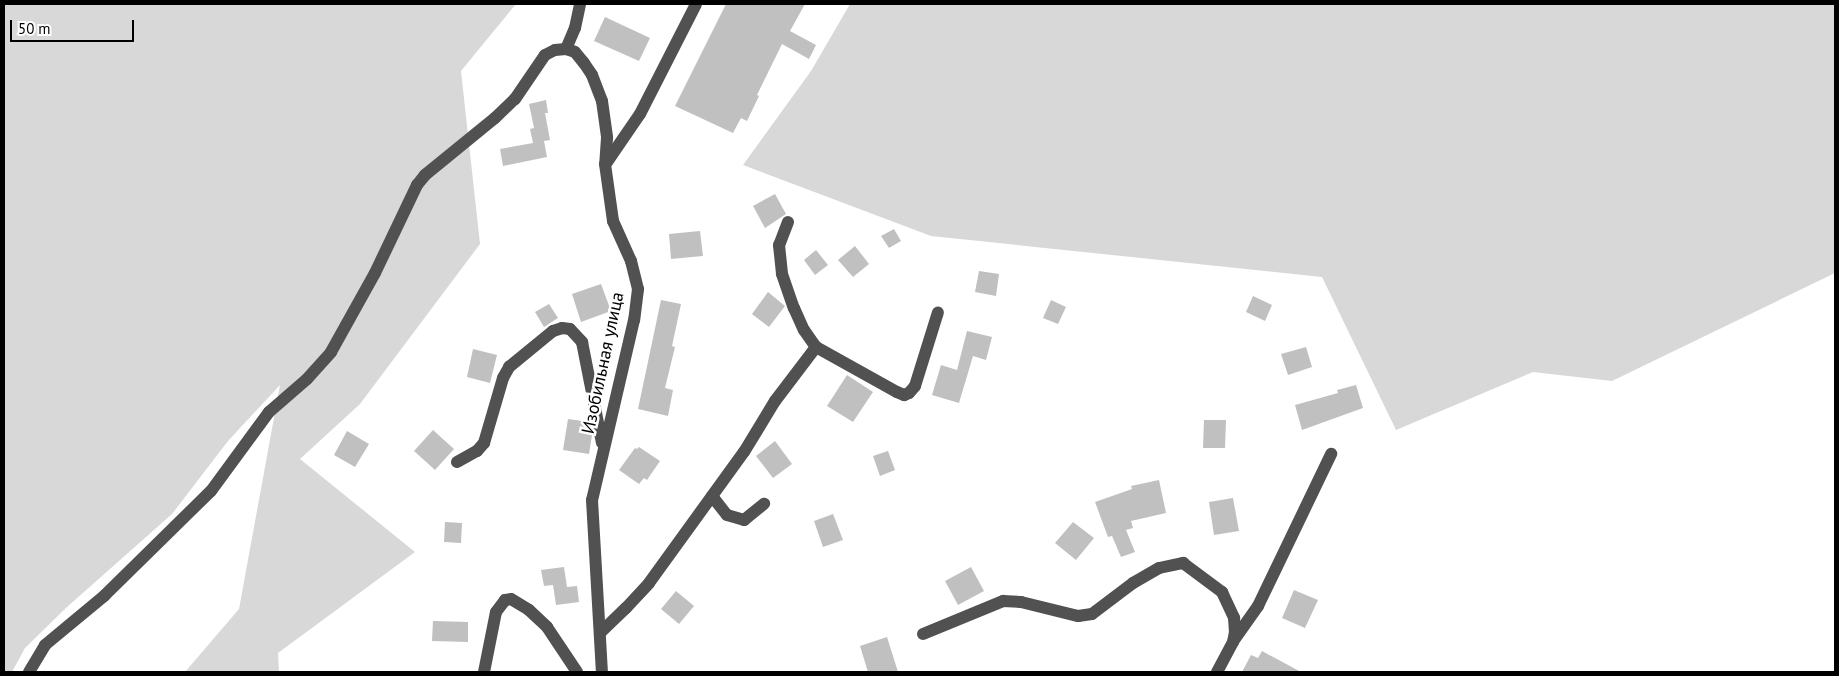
<!DOCTYPE html>
<html>
<head>
<meta charset="utf-8">
<style>
  body { margin:0 }
  #map { position:relative; width:1839px; height:676px; overflow:hidden; background:#fff; font-family:"PT Sans",sans-serif }
  div>[style] { position:absolute }
  .green>* { inset:0; background:#d8d8d8 }
  .building>* { inset:0; background:#c0c0c0 }
  .minor>* { height:12px; margin:-6px; padding:0 6px; transform-origin:6px; border-radius:6px; background:#515151 }
  span { translate:-50% -50%; white-space:nowrap; text-align:center; line-height:1.15; -webkit-text-stroke:5px #fff; paint-order:stroke }
  .street-label { font-size:18px; color:#000 }
  .frame { position:absolute; inset:0; border:5px solid #000; pointer-events:none }
  .scale { position:absolute; left:10px; top:20px; width:124px; height:22px; box-sizing:border-box; border:2px solid #000; border-top:0; padding-left:6px; font-size:15px; line-height:18px; white-space:nowrap; color:#000; -webkit-text-stroke:4px #fff; paint-order:stroke }
</style>
</head>
<body>
<div id="map">
  <div class="green">
    <i style="clip-path:polygon(4px 4px,516px 4px,461px 71px,480px 244px,360px 404px,300px 459px,415px 552px,278px 653px,279px 672px,185px 672px,239px 609px,280px 385px,228px 441px,172px 514px,67px 607px,25px 648px,12px 672px,4px 672px)"></i>
    <i style="clip-path:polygon(850px 4px,1835px 4px,1835px 273px,1612px 381px,1533px 372px,1396px 430px,1322px 277px,931px 236px,743px 165px,811px 71px)"></i>
  </div>
  <div class="building">
    <i style="clip-path:polygon(726px 4px,805px 4px,790px 31px,816px 45px,809px 59px,782px 44px,757px 95px,759px 96px,747px 121px,741px 118px,733px 133px,675px 106px)"></i>
    <i style="clip-path:polygon(605px 17px,650px 38px,639px 61px,594px 41px)"></i>
    <i style="clip-path:polygon(546px 100px,548px 113px,545px 113px,550px 140px,544px 141px,547px 157px,503px 166px,500px 149px,533px 143px,530px 129px,534px 128px,529px 104px)"></i>
    <i style="clip-path:polygon(775px 194px,786px 214px,765px 228px,753px 206px)"></i>
    <i style="clip-path:polygon(894px 229px,901px 241px,889px 248px,881px 236px)"></i>
    <i style="clip-path:polygon(700px 231px,703px 256px,671px 259px,669px 234px)"></i>
    <i style="clip-path:polygon(855px 246px,869px 264px,853px 277px,838px 260px)"></i>
    <i style="clip-path:polygon(816px 250px,828px 265px,815px 275px,804px 260px)"></i>
    <i style="clip-path:polygon(979px 271px,999px 274px,996px 296px,975px 292px)"></i>
    <i style="clip-path:polygon(601px 284px,611px 311px,581px 322px,572px 294px)"></i>
    <i style="clip-path:polygon(768px 292px,785px 306px,769px 327px,752px 314px)"></i>
    <i style="clip-path:polygon(1253px 296px,1272px 305px,1265px 321px,1246px 312px)"></i>
    <i style="clip-path:polygon(661px 300px,681px 304px,672px 346px,675px 347px,665px 388px,673px 390px,668px 416px,638px 409px)"></i>
    <i style="clip-path:polygon(1051px 300px,1066px 307px,1058px 324px,1043px 318px)"></i>
    <i style="clip-path:polygon(549px 304px,558px 318px,544px 327px,535px 312px)"></i>
    <i style="clip-path:polygon(967px 331px,992px 337px,986px 360px,973px 356px,959px 403px,932px 395px,941px 365px,957px 370px)"></i>
    <i style="clip-path:polygon(1306px 347px,1312px 367px,1288px 375px,1281px 354px)"></i>
    <i style="clip-path:polygon(473px 349px,497px 355px,490px 383px,467px 377px)"></i>
    <i style="clip-path:polygon(847px 375px,873px 392px,853px 422px,827px 406px)"></i>
    <i style="clip-path:polygon(1356px 385px,1363px 408px,1302px 430px,1295px 405px,1338px 393px,1337px 390px)"></i>
    <i style="clip-path:polygon(568px 419px,590px 422px,592px 435px,589px 454px,563px 450px)"></i>
    <i style="clip-path:polygon(1204px 420px,1226px 420px,1225px 448px,1203px 448px)"></i>
    <i style="clip-path:polygon(433px 430px,454px 449px,435px 470px,414px 451px)"></i>
    <i style="clip-path:polygon(347px 431px,369px 444px,355px 467px,334px 455px)"></i>
    <i style="clip-path:polygon(775px 441px,792px 464px,773px 478px,756px 456px)"></i>
    <i style="clip-path:polygon(639px 447px,660px 461px,647px 480px,644px 478px,639px 484px,619px 470px,635px 448px,637px 449px)"></i>
    <i style="clip-path:polygon(888px 451px,895px 470px,880px 476px,873px 456px)"></i>
    <i style="clip-path:polygon(1159px 480px,1166px 513px,1131px 521px,1133px 528px,1126px 530px,1135px 552px,1121px 557px,1112px 536px,1108px 537px,1095px 502px,1132px 489px,1131px 486px)"></i>
    <i style="clip-path:polygon(1233px 498px,1239px 531px,1214px 535px,1209px 502px)"></i>
    <i style="clip-path:polygon(833px 514px,843px 540px,823px 547px,814px 521px)"></i>
    <i style="clip-path:polygon(445px 522px,462px 523px,461px 543px,444px 542px)"></i>
    <i style="clip-path:polygon(1073px 522px,1094px 538px,1076px 560px,1055px 543px)"></i>
    <i style="clip-path:polygon(564px 567px,567px 587px,577px 586px,579px 602px,556px 605px,553px 585px,544px 586px,541px 570px)"></i>
    <i style="clip-path:polygon(971px 567px,984px 591px,958px 605px,945px 581px)"></i>
    <i style="clip-path:polygon(1294px 590px,1318px 600px,1305px 628px,1282px 618px)"></i>
    <i style="clip-path:polygon(676px 591px,694px 606px,679px 624px,661px 609px)"></i>
    <i style="clip-path:polygon(433px 621px,468px 622px,468px 642px,432px 641px)"></i>
    <i style="clip-path:polygon(887px 637px,898px 672px,868px 672px,860px 646px)"></i>
    <i style="clip-path:polygon(1262px 651px,1301px 672px,1242px 672px,1251px 655px,1258px 658px)"></i>
  </div>
  <div class="minor">
    <i style="left:566px;top:49px;width:23px;rotate:-67deg"></i>
    <i style="left:575px;top:28px;width:25px;rotate:-78deg"></i>
    <i style="left:607px;top:162px;width:58px;rotate:-55.5deg"></i>
    <i style="left:640px;top:114px;width:123px;rotate:-63deg"></i>
    <i style="left:788px;top:222px;width:25px;rotate:111deg"></i>
    <i style="left:779px;top:245px;width:29px;rotate:84deg"></i>
    <i style="left:782px;top:274px;width:36px;rotate:71deg"></i>
    <i style="left:794px;top:308px;width:24px;rotate:66deg"></i>
    <i style="left:804px;top:330px;width:21px;rotate:55deg"></i>
    <i style="left:816px;top:347px;width:93px;rotate:29.1deg"></i>
    <i style="left:897px;top:392px;width:8px;rotate:23deg"></i>
    <i style="left:904px;top:395px;width:5px;rotate:-22deg"></i>
    <i style="left:909px;top:393px;width:9px;rotate:-49deg"></i>
    <i style="left:915px;top:386px;width:77px;rotate:-72.7deg"></i>
    <i style="left:457px;top:462px;width:23px;rotate:-29deg"></i>
    <i style="left:477px;top:451px;width:11px;rotate:-49deg"></i>
    <i style="left:484px;top:443px;width:68px;rotate:-73.7deg"></i>
    <i style="left:503px;top:378px;width:13px;rotate:-61deg"></i>
    <i style="left:509px;top:367px;width:57px;rotate:-39.3deg"></i>
    <i style="left:553px;top:331px;width:9px;rotate:-18deg"></i>
    <i style="left:562px;top:328px;width:8px;rotate:7deg"></i>
    <i style="left:570px;top:329px;width:18px;rotate:47deg"></i>
    <i style="left:582px;top:342px;width:103px;rotate:78.8deg"></i>
    <i style="left:712px;top:496px;width:24px;rotate:52deg"></i>
    <i style="left:727px;top:515px;width:18px;rotate:16deg"></i>
    <i style="left:744px;top:520px;width:26px;rotate:-39deg"></i>
    <i style="left:601px;top:632px;width:35px;rotate:-44deg"></i>
    <i style="left:626px;top:608px;width:34px;rotate:-47deg"></i>
    <i style="left:649px;top:583px;width:162px;rotate:-54.1deg"></i>
    <i style="left:744px;top:452px;width:60px;rotate:-58.7deg"></i>
    <i style="left:775px;top:401px;width:68px;rotate:-52.8deg"></i>
    <i style="left:923px;top:634px;width:87px;rotate:-22.4deg"></i>
    <i style="left:1003px;top:601px;width:18px;rotate:3deg"></i>
    <i style="left:1021px;top:602px;width:59px;rotate:13.8deg"></i>
    <i style="left:1078px;top:616px;width:14px;rotate:-8deg"></i>
    <i style="left:1092px;top:614px;width:51px;rotate:-37.1deg"></i>
    <i style="left:1133px;top:583px;width:30px;rotate:-30deg"></i>
    <i style="left:1159px;top:568px;width:25px;rotate:-12deg"></i>
    <i style="left:1183px;top:563px;width:49px;rotate:36.6deg"></i>
    <i style="left:1222px;top:592px;width:29px;rotate:65deg"></i>
    <i style="left:1234px;top:618px;width:14px;rotate:86deg"></i>
    <i style="left:1235px;top:632px;width:10px;rotate:101deg"></i>
    <i style="left:1233px;top:642px;width:34px;rotate:118deg"></i>
    <i style="left:1234px;top:640px;width:42px;rotate:-54.8deg"></i>
    <i style="left:1258px;top:606px;width:169px;rotate:-64.3deg"></i>
    <i style="left:29px;top:672px;width:31px;rotate:-59deg"></i>
    <i style="left:45px;top:645px;width:77px;rotate:-39.7deg"></i>
    <i style="left:104px;top:596px;width:150px;rotate:-44.5deg"></i>
    <i style="left:211px;top:491px;width:98px;rotate:-53.7deg"></i>
    <i style="left:269px;top:412px;width:50px;rotate:-41deg"></i>
    <i style="left:307px;top:379px;width:36px;rotate:-48deg"></i>
    <i style="left:331px;top:352px;width:90px;rotate:-60.9deg"></i>
    <i style="left:375px;top:273px;width:98px;rotate:-64.5deg"></i>
    <i style="left:417px;top:185px;width:13px;rotate:-51deg"></i>
    <i style="left:425px;top:175px;width:90px;rotate:-39.2deg"></i>
    <i style="left:495px;top:118px;width:28px;rotate:-44deg"></i>
    <i style="left:515px;top:99px;width:53px;rotate:-55.7deg"></i>
    <i style="left:545px;top:55px;width:11px;rotate:-27deg"></i>
    <i style="left:555px;top:50px;width:11px;rotate:-5deg"></i>
    <i style="left:566px;top:49px;width:9px;rotate:18deg"></i>
    <i style="left:575px;top:52px;width:14px;rotate:51deg"></i>
    <i style="left:584px;top:63px;width:14px;rotate:56deg"></i>
    <i style="left:592px;top:75px;width:28px;rotate:69deg"></i>
    <i style="left:602px;top:101px;width:37px;rotate:82deg"></i>
    <i style="left:607px;top:138px;width:26px;rotate:94deg"></i>
    <i style="left:605px;top:164px;width:58px;rotate:82deg"></i>
    <i style="left:613px;top:221px;width:44px;rotate:65.8deg"></i>
    <i style="left:631px;top:261px;width:29px;rotate:76deg"></i>
    <i style="left:638px;top:289px;width:31px;rotate:97deg"></i>
    <i style="left:634px;top:320px;width:185px;rotate:103.1deg"></i>
    <i style="left:592px;top:500px;width:172px;rotate:86.7deg"></i>
    <i style="left:484px;top:672px;width:61px;rotate:-78.7deg"></i>
    <i style="left:496px;top:612px;width:15px;rotate:-53deg"></i>
    <i style="left:505px;top:600px;width:6px;rotate:-9deg"></i>
    <i style="left:511px;top:599px;width:21px;rotate:31deg"></i>
    <i style="left:529px;top:610px;width:25px;rotate:43deg"></i>
    <i style="left:547px;top:627px;width:54px;rotate:56.3deg"></i>
  </div>
  <div class="street-label">
    <span style="left:603px;top:363px;rotate:-78deg">Изобильная улица</span>
  </div>
  <div class="frame"></div>
  <div class="scale">50 m</div>
</div>
</body>
</html>
